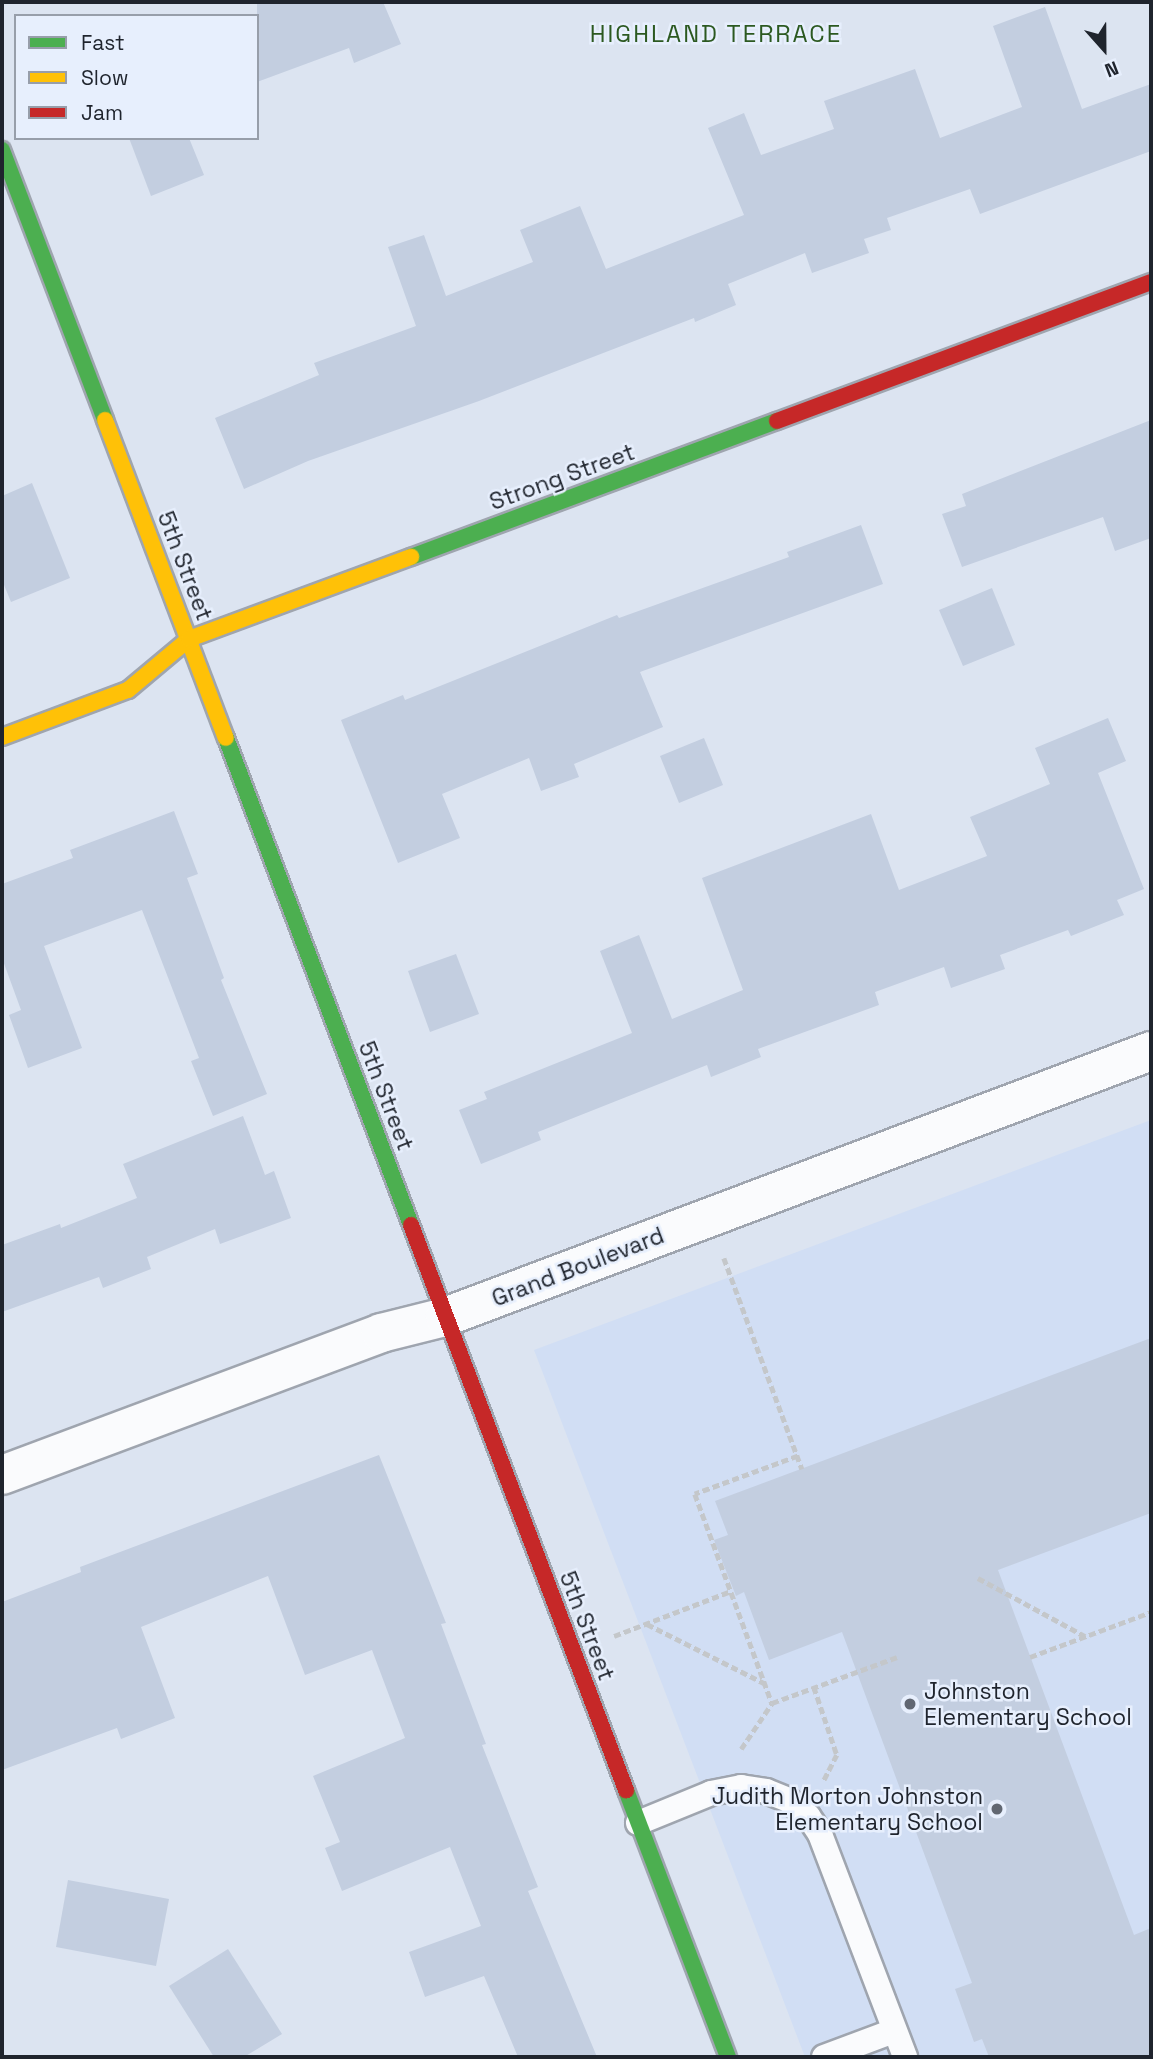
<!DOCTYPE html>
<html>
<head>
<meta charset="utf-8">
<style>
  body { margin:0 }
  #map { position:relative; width:1153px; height:2059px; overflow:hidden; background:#dce4f1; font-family:"Space Grotesk",sans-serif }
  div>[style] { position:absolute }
  .built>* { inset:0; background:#d1def4 }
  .building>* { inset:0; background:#c3cee0 }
  .path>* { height:4.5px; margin-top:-2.25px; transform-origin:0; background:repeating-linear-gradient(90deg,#c4c7ca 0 7px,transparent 0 10.5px) }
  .roads { filter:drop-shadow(2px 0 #9fa5af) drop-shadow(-2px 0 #9fa5af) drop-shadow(0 2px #9fa5af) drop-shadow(0 -2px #9fa5af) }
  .lane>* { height:24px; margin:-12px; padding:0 12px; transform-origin:12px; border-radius:12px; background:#fafbfd }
  .street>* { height:38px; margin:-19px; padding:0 19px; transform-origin:19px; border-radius:19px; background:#fafbfd }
  .fast>* { height:16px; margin:-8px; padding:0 8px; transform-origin:8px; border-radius:8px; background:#4caf50 }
  .slow>* { height:16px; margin:-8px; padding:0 8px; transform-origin:8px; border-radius:8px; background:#ffc107 }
  .jam>* { height:16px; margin:-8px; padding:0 8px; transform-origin:8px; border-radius:8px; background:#c62828 }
  .dots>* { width:19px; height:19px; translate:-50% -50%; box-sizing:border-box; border:4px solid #e7effd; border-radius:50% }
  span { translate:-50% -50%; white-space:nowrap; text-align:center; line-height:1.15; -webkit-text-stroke:5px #e7effd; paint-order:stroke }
  .street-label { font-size:23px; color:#1f242d }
  .poi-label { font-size:23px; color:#1f242d }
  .left { translate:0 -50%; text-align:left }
  .right { translate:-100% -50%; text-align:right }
  .neighbourhood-label { font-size:24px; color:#2c5921; letter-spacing:2px }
  .frame { position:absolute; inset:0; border:4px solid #1f242d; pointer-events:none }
  .legend { position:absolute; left:14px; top:14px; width:245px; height:126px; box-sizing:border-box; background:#e7effd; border:2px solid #979eaa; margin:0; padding:9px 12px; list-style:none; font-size:21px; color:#1f242d }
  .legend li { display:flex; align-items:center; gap:14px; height:35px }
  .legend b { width:35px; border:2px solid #979eaa }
  .north { position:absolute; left:1069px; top:14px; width:70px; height:70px; -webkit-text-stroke:5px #e7effd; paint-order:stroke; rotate:159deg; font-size:19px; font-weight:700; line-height:28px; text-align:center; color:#1f242d }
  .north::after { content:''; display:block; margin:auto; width:24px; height:32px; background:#1f242d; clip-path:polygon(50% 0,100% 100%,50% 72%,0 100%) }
</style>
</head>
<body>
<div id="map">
  <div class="built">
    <i style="clip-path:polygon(1151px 1120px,1151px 2057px,805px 2057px,534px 1350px)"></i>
  </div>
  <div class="building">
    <i style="clip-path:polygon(257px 2px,383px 2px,401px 44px,354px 63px,349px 48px,257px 82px)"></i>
    <i style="clip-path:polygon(1045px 7px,1082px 109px,1151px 84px,1151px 151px,980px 214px,970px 189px,887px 218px,891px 230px,864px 239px,869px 253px,812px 273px,805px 253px,728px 284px,736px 305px,695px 322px,694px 318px,479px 401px,308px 461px,244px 489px,215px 418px,319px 375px,314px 363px,416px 326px,388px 247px,424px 235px,446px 296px,533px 262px,520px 230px,580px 206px,606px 269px,744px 215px,708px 128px,744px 113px,761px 155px,834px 129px,824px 101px,915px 69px,940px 138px,1022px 107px,993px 26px)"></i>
    <i style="clip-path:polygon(129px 138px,189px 138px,204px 175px,151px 196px)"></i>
    <i style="clip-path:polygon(1151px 420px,1151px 538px,1115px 551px,1103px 517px,962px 567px,942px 514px,966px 506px,962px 494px)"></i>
    <i style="clip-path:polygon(32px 483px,70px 578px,11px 602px,2px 580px,2px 496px)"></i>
    <i style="clip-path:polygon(861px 525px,883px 584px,640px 672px,663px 727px,574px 764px,579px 777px,541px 791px,529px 758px,442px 794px,460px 838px,398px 863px,341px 720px,403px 695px,405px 700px,617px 615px,619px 618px,789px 557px,787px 552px)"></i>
    <i style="clip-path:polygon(992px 588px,1015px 645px,963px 666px,939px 610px)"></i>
    <i style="clip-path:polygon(1108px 718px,1126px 761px,1098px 773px,1144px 889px,1117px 900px,1124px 915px,1071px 936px,1068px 930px,1000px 955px,1005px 969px,951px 988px,944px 967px,875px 992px,879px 1005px,758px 1049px,761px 1057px,711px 1077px,707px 1065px,538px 1132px,541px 1140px,481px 1164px,459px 1110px,487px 1099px,484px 1092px,632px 1033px,600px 951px,639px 935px,672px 1019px,743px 990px,702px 878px,871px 814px,899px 890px,987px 856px,970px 817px,1050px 784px,1035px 748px)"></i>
    <i style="clip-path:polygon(704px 738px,723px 785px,679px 803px,660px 756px)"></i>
    <i style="clip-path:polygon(174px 811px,198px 874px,187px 878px,224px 978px,221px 980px,267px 1094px,213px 1116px,191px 1061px,199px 1058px,142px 910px,44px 946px,82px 1048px,28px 1068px,9px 1015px,21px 1010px,2px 958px,2px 884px,73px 858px,70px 850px)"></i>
    <i style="clip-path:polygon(456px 954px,479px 1014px,430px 1032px,408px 971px)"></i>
    <i style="clip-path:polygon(243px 1116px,265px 1175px,274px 1171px,291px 1218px,220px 1244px,215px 1229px,147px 1257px,151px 1269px,103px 1288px,99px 1277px,2px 1312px,2px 1245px,60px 1224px,61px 1228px,137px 1198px,123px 1164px)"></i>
    <i style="clip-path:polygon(1151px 1338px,1151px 1513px,998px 1570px,1134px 1935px,1151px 1928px,1151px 2057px,989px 2057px,982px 2039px,974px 2042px,955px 1989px,972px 1983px,842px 1632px,769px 1660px,744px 1592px,736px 1596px,714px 1540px,728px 1535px,715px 1501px)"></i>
    <i style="clip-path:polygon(379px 1455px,446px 1623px,441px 1624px,486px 1744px,482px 1745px,538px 1887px,528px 1891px,597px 2057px,518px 2057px,484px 1976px,425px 1997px,409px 1952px,481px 1926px,450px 1847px,342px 1891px,325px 1848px,340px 1842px,313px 1776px,405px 1738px,372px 1650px,305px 1675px,268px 1576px,141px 1627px,175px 1718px,121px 1739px,117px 1728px,2px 1770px,2px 1602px,81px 1572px,80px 1567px)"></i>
    <i style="clip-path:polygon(68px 1880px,169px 1899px,156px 1966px,56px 1947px)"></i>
    <i style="clip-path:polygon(228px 1949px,282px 2034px,244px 2057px,214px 2057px,169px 1986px)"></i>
  </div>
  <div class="path">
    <i style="left:724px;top:1258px;width:225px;rotate:69.7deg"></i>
    <i style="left:798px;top:1456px;width:110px;rotate:159.7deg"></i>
    <i style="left:695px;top:1494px;width:223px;rotate:69.8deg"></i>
    <i style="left:772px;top:1703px;width:133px;rotate:-20.2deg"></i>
    <i style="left:978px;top:1578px;width:122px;rotate:28.5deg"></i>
    <i style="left:647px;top:1624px;width:131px;rotate:26.8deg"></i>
    <i style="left:614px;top:1636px;width:125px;rotate:-21deg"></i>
    <i style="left:1030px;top:1657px;width:129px;rotate:-20.4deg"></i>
    <i style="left:814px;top:1687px;width:72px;rotate:71.3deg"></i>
    <i style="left:837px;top:1755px;width:29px;rotate:117deg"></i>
    <i style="left:741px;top:1749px;width:55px;rotate:-56deg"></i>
  </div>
  <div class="roads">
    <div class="lane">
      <i style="left:638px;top:1823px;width:79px;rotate:-22.3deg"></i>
      <i style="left:711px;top:1793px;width:31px;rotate:-11deg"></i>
      <i style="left:741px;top:1787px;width:25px;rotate:9deg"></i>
      <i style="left:766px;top:1791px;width:24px;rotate:22deg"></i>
      <i style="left:788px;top:1800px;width:26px;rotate:39deg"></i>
      <i style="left:808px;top:1816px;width:22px;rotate:56deg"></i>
      <i style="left:820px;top:1834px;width:239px;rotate:69.1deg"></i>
      <i style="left:824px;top:2057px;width:75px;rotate:-20.4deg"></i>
    </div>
    <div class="street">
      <i style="left:2px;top:1475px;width:405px;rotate:-20.5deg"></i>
      <i style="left:381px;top:1333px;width:66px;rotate:-14deg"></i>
      <i style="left:445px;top:1317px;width:754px;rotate:-20.64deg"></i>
    </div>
    <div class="fast">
      <i style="left:2px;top:150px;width:289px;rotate:69.1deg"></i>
      <i style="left:411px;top:557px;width:390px;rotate:-20.4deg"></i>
      <i style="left:226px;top:738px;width:521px;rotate:69.2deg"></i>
      <i style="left:626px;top:1790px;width:286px;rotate:69.1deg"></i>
    </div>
    <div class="slow">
      <i style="left:105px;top:420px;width:340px;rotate:69.2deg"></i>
      <i style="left:2px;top:737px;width:134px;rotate:-20.5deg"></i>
      <i style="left:128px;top:690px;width:80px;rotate:-39.9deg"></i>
      <i style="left:189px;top:639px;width:237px;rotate:-20.3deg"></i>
    </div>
    <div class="jam">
      <i style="left:777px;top:421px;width:399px;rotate:-20.4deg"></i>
      <i style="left:411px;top:1225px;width:605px;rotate:69.17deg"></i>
    </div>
  </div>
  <div class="dots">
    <i style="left:910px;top:1704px;background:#616772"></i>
    <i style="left:997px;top:1809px;background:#616772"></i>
  </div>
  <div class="street-label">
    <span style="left:562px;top:477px;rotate:-20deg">Strong Street</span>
    <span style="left:185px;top:566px;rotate:69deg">5th Street</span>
    <span style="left:386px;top:1096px;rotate:69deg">5th Street</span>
    <span style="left:578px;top:1267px;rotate:-21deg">Grand Boulevard</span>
    <span style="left:587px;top:1626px;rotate:69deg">5th Street</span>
  </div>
  <div class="poi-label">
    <span class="left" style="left:924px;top:1704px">Johnston<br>Elementary School</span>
    <span class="right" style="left:983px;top:1809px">Judith Morton Johnston<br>Elementary School</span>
  </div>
  <div class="neighbourhood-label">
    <span style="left:716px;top:34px">HIGHLAND TERRACE</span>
  </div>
  <div class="frame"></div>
  <ul class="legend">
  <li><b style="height:9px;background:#4caf50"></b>Fast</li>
  <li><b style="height:9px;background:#ffc107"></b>Slow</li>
  <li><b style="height:9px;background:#c62828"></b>Jam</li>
  </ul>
  <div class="north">N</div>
</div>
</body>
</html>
